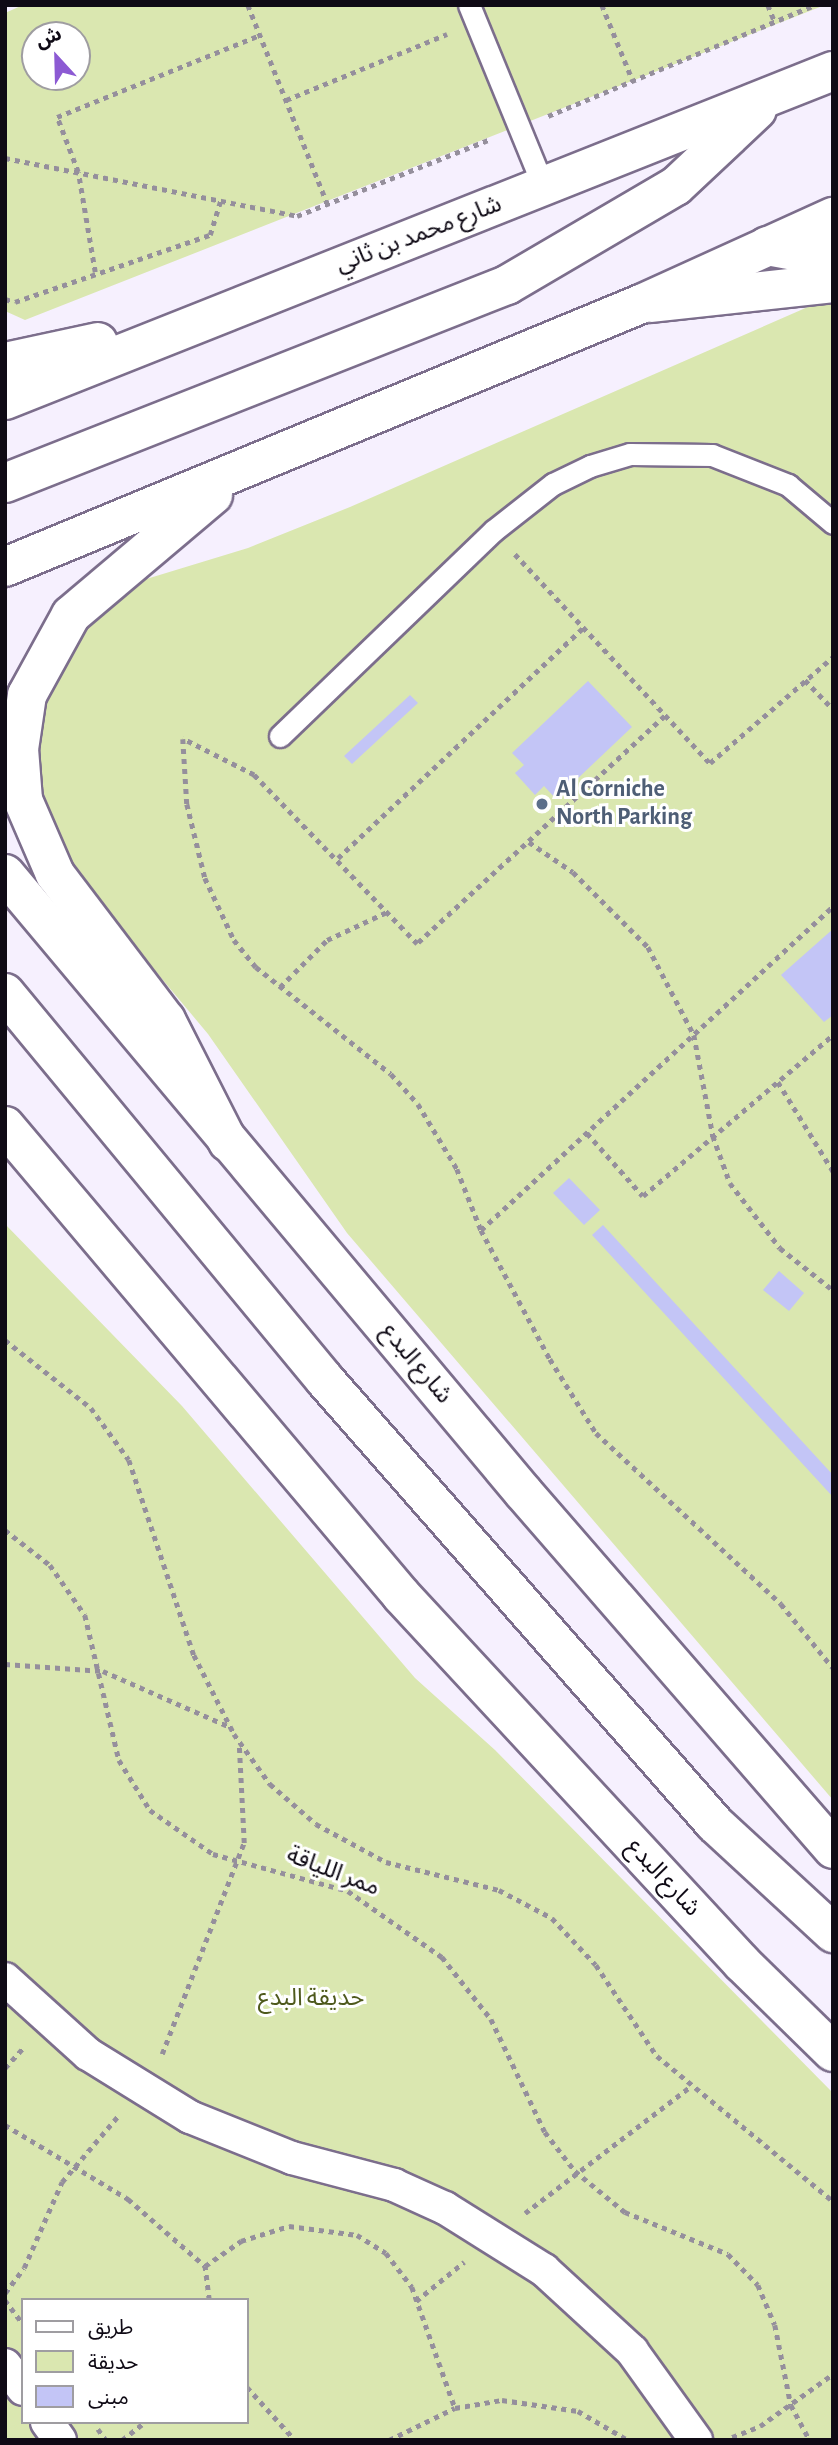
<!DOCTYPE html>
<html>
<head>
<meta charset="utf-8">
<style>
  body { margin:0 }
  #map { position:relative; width:838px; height:2445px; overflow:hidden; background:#f6f0fe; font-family:"Alegreya Sans","Noto Sans Arabic",sans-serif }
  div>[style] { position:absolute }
  .green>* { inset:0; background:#dae7b0 }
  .building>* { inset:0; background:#c3c5f6 }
  .path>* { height:4.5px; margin-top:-2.25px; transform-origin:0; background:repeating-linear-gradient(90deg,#958f9c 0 5px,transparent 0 10px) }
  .roads { filter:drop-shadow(2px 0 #7c6e8c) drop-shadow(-2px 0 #7c6e8c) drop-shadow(0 2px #7c6e8c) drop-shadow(0 -2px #7c6e8c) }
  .service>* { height:21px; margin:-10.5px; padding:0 10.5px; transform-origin:10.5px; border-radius:10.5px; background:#fff }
  .pedestrian>* { height:32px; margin:-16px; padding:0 16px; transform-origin:16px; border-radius:16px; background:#fff }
  .minor>* { height:38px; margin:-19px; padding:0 19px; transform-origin:19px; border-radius:19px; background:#fff }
  .secondary>* { height:38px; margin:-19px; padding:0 19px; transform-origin:19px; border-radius:19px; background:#fff }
  .primary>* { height:38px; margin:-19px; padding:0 19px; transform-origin:19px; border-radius:19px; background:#fff }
  .trunk>* { height:38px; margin:-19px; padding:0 19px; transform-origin:19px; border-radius:19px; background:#fff }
  .dots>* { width:19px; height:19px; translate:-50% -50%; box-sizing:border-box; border:4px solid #fff; border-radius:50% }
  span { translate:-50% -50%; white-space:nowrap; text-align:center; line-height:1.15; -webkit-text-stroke:6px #fff; paint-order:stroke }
  .street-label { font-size:24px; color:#0f0a15 }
  .service-label { font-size:24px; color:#4e5e75; font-weight:700 }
  .left { translate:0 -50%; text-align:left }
  .park-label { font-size:24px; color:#4e591c }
  .frame { position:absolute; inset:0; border:7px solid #0f0a15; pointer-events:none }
  .legend { position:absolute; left:21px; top:2298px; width:228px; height:126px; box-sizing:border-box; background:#fff; border:2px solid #9f9da1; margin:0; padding:9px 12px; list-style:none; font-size:21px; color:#0f0a15 }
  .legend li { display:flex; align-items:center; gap:14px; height:35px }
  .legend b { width:35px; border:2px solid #9f9da1 }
  .north { position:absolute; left:21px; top:21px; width:70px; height:70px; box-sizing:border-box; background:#fff; border:2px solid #9f9da1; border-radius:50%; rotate:338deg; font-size:19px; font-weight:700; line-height:28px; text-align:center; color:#0f0a15 }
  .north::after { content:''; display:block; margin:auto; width:24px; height:32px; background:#8c5ad3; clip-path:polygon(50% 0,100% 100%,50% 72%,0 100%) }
</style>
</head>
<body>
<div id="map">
  <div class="green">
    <i style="clip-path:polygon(evenodd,23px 5px,825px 5px,25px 320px,5px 311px,5px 13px,23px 5px,35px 35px,77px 35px,77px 77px,35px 77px,35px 35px)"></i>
    <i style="clip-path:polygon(833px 296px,833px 1800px,347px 1233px,208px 1034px,86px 888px,59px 846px,36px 775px,42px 701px,74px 632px,130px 584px,248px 548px,350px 507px)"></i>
    <i style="clip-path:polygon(evenodd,5px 1224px,182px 1406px,415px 1678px,495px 1750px,833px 2093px,833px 2440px,5px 2440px,5px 1224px,23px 2300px,247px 2300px,247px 2422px,23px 2422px,23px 2300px)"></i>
  </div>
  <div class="building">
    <i style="clip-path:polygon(588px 681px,632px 727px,556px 799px,544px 786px,535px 795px,515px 773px,524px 765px,512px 753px)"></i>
    <i style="clip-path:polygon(410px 695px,418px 703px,352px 764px,344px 756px)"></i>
    <i style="clip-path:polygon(833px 929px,833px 1015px,824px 1022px,781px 975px)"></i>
    <i style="clip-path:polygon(569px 1178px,600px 1210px,584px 1225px,553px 1193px)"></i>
    <i style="clip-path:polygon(603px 1225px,833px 1475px,833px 1497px,592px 1235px)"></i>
    <i style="clip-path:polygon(779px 1271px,804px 1293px,789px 1311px,763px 1290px)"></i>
  </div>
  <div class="path">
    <i style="left:248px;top:5px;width:213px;rotate:68.2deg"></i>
    <i style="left:602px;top:5px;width:82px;rotate:67.8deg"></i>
    <i style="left:768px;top:5px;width:18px;rotate:68deg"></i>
    <i style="left:286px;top:100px;width:174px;rotate:-22.3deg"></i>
    <i style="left:548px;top:116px;width:289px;rotate:-22.6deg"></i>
    <i style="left:5px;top:158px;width:298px;rotate:11.2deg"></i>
    <i style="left:297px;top:216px;width:206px;rotate:-21.7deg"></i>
    <i style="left:95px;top:272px;width:101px;rotate:-99.6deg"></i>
    <i style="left:78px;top:172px;width:59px;rotate:-110.9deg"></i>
    <i style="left:57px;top:117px;width:219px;rotate:-22deg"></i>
    <i style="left:5px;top:299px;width:10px;rotate:17deg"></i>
    <i style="left:15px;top:302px;width:206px;rotate:-19deg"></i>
    <i style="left:210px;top:235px;width:37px;rotate:-73deg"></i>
    <i style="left:515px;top:554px;width:286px;rotate:47deg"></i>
    <i style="left:710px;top:763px;width:162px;rotate:-40.8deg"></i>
    <i style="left:805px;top:680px;width:40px;rotate:46deg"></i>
    <i style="left:665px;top:716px;width:337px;rotate:137.4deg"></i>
    <i style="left:417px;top:944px;width:235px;rotate:-134deg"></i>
    <i style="left:254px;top:775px;width:80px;rotate:-153.1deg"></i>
    <i style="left:183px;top:739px;width:65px;rotate:86.5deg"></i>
    <i style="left:187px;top:804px;width:76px;rotate:76.3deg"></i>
    <i style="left:205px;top:878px;width:68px;rotate:64.9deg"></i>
    <i style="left:234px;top:940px;width:35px;rotate:51deg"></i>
    <i style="left:256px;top:967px;width:172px;rotate:38.4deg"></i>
    <i style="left:391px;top:1074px;width:40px;rotate:48deg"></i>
    <i style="left:418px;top:1104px;width:76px;rotate:59deg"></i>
    <i style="left:457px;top:1169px;width:66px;rotate:68.5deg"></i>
    <i style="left:481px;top:1230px;width:146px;rotate:61.9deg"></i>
    <i style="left:550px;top:1359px;width:87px;rotate:58.1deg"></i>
    <i style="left:596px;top:1433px;width:252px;rotate:42.7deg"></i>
    <i style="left:781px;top:1604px;width:82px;rotate:50.9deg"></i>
    <i style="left:529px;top:842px;width:53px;rotate:34.3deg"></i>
    <i style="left:573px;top:872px;width:106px;rotate:45deg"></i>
    <i style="left:648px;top:947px;width:99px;rotate:62.4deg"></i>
    <i style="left:694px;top:1035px;width:103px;rotate:79.3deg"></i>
    <i style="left:713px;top:1136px;width:50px;rotate:70.1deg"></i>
    <i style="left:730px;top:1183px;width:82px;rotate:52.4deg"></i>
    <i style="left:780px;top:1248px;width:68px;rotate:38.4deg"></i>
    <i style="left:338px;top:858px;width:336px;rotate:-43.2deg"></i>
    <i style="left:280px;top:987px;width:66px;rotate:-45deg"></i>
    <i style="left:327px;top:940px;width:66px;rotate:-25deg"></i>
    <i style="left:778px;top:1082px;width:105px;rotate:58.3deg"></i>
    <i style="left:587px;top:1133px;width:84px;rotate:48.4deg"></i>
    <i style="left:643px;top:1196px;width:249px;rotate:-40.3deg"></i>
    <i style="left:481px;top:1230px;width:478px;rotate:-42.6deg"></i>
    <i style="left:5px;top:1340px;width:110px;rotate:38.3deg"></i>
    <i style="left:91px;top:1408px;width:64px;rotate:53.8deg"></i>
    <i style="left:129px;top:1460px;width:206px;rotate:71.6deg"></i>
    <i style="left:194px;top:1655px;width:89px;rotate:63.1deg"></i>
    <i style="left:234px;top:1734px;width:62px;rotate:54.2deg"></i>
    <i style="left:270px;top:1784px;width:61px;rotate:41deg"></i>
    <i style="left:316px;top:1824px;width:80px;rotate:28.5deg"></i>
    <i style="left:386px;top:1862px;width:116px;rotate:13.9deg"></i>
    <i style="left:499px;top:1890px;width:60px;rotate:27.8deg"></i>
    <i style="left:552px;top:1918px;width:64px;rotate:46.9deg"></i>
    <i style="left:596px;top:1965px;width:110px;rotate:56.2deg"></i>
    <i style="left:657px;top:2056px;width:228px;rotate:39.5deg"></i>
    <i style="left:5px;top:1530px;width:57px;rotate:37.9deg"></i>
    <i style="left:50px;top:1565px;width:61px;rotate:55deg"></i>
    <i style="left:85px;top:1615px;width:149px;rotate:76.8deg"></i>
    <i style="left:119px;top:1760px;width:59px;rotate:58.2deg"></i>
    <i style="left:150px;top:1810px;width:77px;rotate:34.9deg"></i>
    <i style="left:213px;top:1854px;width:140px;rotate:15.3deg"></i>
    <i style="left:348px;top:1891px;width:115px;rotate:35.1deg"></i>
    <i style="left:442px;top:1957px;width:79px;rotate:51.7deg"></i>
    <i style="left:491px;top:2019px;width:125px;rotate:64.5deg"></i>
    <i style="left:545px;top:2132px;width:49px;rotate:52.4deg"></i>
    <i style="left:575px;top:2171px;width:65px;rotate:39.4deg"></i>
    <i style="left:625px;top:2212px;width:111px;rotate:22.2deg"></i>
    <i style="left:728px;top:2254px;width:43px;rotate:45.9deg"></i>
    <i style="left:758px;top:2285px;width:43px;rotate:67deg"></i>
    <i style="left:775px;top:2325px;width:82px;rotate:78.7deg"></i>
    <i style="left:791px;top:2405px;width:40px;rotate:62deg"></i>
    <i style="left:5px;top:1664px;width:98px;rotate:4.1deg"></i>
    <i style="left:103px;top:1671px;width:139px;rotate:23.8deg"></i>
    <i style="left:162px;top:2054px;width:226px;rotate:-68.8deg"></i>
    <i style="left:244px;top:1843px;width:99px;rotate:-92.9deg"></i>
    <i style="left:5px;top:2068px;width:27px;rotate:-48deg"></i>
    <i style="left:5px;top:2125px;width:144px;rotate:31deg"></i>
    <i style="left:128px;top:2199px;width:102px;rotate:41deg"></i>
    <i style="left:525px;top:2213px;width:209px;rotate:-37.4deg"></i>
    <i style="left:5px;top:2293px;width:31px;rotate:-53deg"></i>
    <i style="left:24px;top:2268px;width:94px;rotate:-66.2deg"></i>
    <i style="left:62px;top:2182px;width:87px;rotate:-49.7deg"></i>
    <i style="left:5px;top:2300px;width:30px;rotate:53deg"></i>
    <i style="left:209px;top:2300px;width:34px;rotate:-97deg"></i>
    <i style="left:205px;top:2266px;width:44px;rotate:-34.8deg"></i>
    <i style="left:241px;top:2241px;width:50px;rotate:-17.4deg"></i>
    <i style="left:289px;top:2226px;width:69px;rotate:7.5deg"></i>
    <i style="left:357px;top:2235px;width:34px;rotate:32deg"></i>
    <i style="left:386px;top:2253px;width:43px;rotate:52.6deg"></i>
    <i style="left:412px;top:2287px;width:128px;rotate:70.4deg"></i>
    <i style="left:416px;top:2301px;width:62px;rotate:-39.1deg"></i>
    <i style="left:247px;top:2387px;width:72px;rotate:47.8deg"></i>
    <i style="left:98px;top:2429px;width:14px;rotate:54deg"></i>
    <i style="left:732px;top:2437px;width:30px;rotate:-21deg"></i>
    <i style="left:760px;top:2426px;width:90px;rotate:-35.5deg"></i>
    <i style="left:122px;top:2440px;width:29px;rotate:-38deg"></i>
    <i style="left:389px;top:2440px;width:73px;rotate:-25.9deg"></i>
    <i style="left:455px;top:2408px;width:48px;rotate:-9.7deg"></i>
    <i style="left:502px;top:2400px;width:77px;rotate:8.2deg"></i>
    <i style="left:578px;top:2411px;width:58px;rotate:30.1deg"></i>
  </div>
  <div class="roads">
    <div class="service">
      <i style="left:469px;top:5px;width:198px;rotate:67.7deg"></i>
      <i style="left:280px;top:736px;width:296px;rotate:-43.9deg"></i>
      <i style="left:493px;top:531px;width:76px;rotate:-38.1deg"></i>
      <i style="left:553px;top:484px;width:41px;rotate:-25.9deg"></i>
      <i style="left:590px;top:466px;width:42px;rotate:-16.7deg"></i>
      <i style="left:630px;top:454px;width:82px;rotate:0.7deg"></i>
      <i style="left:712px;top:455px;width:82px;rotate:21.5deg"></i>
      <i style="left:788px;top:485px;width:59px;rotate:40.2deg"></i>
    </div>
    <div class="pedestrian">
      <i style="left:5px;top:1979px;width:112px;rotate:42.1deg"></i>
      <i style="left:88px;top:2054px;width:120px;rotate:31.7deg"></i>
      <i style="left:190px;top:2117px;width:110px;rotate:21.9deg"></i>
      <i style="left:292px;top:2158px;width:106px;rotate:14.8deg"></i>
      <i style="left:394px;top:2185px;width:56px;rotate:24.3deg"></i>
      <i style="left:445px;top:2208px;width:117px;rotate:32.1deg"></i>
      <i style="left:544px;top:2270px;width:120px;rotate:42.6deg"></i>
      <i style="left:632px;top:2351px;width:110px;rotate:54.3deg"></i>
      <i style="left:5px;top:2365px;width:30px;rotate:53deg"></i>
      <i style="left:47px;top:2422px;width:22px;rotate:54deg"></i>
    </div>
    <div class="minor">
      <i style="left:650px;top:303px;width:184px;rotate:-6.2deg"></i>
    </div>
    <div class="secondary">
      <i style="left:5px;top:874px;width:806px;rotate:50.03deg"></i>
      <i style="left:523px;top:1492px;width:473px;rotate:49deg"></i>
      <i style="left:5px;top:1126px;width:614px;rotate:49.82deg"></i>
      <i style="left:401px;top:1595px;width:502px;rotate:47.18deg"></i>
      <i style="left:742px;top:1963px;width:127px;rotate:44.4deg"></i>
    </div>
    <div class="primary">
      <i style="left:5px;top:362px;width:95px;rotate:-12.1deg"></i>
      <i style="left:5px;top:400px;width:891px;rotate:-21.67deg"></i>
      <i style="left:5px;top:483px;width:540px;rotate:-21.53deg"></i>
      <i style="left:507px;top:285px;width:196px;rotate:-30.4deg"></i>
      <i style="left:676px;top:186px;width:111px;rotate:-43.2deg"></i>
      <i style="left:213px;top:495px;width:186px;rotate:139.8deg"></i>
      <i style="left:71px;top:615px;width:91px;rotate:118.8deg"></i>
      <i style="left:27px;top:695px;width:55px;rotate:98.4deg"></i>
      <i style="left:19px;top:749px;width:51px;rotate:85.5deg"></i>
      <i style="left:23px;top:800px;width:81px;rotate:66.6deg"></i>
      <i style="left:55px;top:874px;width:183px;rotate:52.8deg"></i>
      <i style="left:166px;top:1020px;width:137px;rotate:63.1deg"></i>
      <i style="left:5px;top:567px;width:688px;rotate:-22.47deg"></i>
      <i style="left:641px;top:304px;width:211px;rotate:-24.4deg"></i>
      <i style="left:5px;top:993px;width:502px;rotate:50.41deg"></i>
      <i style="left:325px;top:1380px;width:591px;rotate:48.7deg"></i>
      <i style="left:715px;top:1824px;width:161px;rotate:42.7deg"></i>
    </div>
    <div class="trunk">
      <i style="left:767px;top:246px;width:67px;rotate:10.3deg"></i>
    </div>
  </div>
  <div class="dots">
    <i style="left:542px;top:804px;background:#5c6f8a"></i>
  </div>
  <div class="street-label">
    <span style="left:419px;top:235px;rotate:-21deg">شارع محمد بن ثاني</span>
    <span style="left:416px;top:1364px;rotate:50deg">شارع البدع</span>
    <span style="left:333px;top:1872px;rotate:21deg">ممر اللياقة</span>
    <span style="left:663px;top:1878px;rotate:47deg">شارع البدع</span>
  </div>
  <div class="service-label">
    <span class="left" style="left:556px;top:804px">Al Corniche<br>North Parking</span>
  </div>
  <div class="park-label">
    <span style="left:311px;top:1999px">حديقة البدع</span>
  </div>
  <div class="frame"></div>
  <ul class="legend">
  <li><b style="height:9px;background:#fff"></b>طريق</li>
  <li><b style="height:19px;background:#dae7b0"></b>حديقة</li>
  <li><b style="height:19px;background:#c3c5f6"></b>مبنى</li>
  </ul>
  <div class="north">ش</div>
</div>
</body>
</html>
